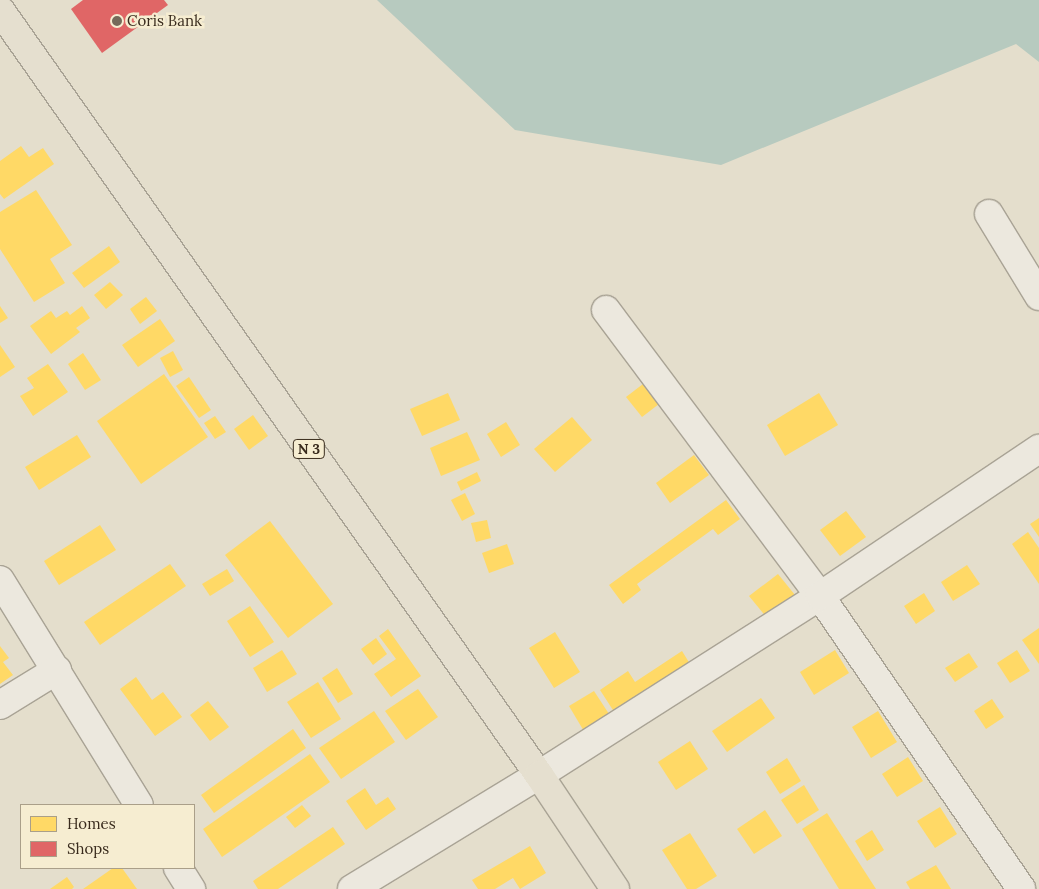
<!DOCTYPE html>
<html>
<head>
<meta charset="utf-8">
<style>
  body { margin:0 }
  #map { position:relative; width:1039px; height:889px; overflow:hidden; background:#e4decc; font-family:Lora,serif }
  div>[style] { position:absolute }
  .water>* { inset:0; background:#b7cabf }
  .homes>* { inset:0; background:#ffd966 }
  .shops>* { inset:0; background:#e06666 }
  .roads { filter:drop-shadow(1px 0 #a9a395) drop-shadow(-1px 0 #a9a395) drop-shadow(0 1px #a9a395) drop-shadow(0 -1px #a9a395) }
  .street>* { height:28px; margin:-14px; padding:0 14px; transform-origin:14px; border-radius:14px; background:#ece8de }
  .secondary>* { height:28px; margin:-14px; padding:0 14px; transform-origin:14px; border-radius:14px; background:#ece8de }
  .primary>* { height:28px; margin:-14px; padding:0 14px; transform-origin:14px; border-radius:14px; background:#e5dfcf }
  .dots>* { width:14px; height:14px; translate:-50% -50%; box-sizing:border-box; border:2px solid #f6edd1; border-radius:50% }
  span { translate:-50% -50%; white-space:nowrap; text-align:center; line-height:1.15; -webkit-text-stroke:5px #f6edd1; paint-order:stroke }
  .shield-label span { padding:1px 4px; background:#f6edd1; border:1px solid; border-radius:4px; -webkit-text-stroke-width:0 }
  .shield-label { font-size:14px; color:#392b1d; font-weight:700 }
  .poi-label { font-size:15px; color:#392b1d }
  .left { translate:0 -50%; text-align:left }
  .legend { position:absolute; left:20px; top:804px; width:175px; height:65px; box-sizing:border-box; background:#f6edd1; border:1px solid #aa9f89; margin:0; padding:6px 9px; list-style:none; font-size:15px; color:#392b1d }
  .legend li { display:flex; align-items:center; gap:10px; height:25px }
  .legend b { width:25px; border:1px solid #aa9f89 }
</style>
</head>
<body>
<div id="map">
  <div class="water">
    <i style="clip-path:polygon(377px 0,1039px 0,1039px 62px,1016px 44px,721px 165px,515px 130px)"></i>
  </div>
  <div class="homes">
    <i style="clip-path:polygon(21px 146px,29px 157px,43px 148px,54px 164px,4px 199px,0 194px,0 161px)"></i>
    <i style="clip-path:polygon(36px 190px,72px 245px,50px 259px,65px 283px,34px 302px,0 249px,0 212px)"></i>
    <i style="clip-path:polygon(109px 246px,120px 262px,84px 288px,72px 273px)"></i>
    <i style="clip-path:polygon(110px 282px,123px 295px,106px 309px,94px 295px)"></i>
    <i style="clip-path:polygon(146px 297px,157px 311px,140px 324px,130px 309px)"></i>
    <i style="clip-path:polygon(0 306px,8px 318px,0 323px)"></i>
    <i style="clip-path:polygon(82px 306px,90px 318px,76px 328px,80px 332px,51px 354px,30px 326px,51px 311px,56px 318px,67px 311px,70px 315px)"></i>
    <i style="clip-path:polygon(160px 319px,175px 341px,138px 367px,122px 345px)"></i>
    <i style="clip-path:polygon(0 345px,15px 367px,0 377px)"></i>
    <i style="clip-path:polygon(173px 351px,183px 370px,170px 377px,160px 358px)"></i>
    <i style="clip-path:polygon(83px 353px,101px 380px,85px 390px,68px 364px)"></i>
    <i style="clip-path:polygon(48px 364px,68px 392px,33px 416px,20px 396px,34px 388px,27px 378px)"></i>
    <i style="clip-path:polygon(164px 374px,208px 437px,141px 484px,97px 421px)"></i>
    <i style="clip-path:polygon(189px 377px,211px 410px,199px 418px,176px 386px)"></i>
    <i style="clip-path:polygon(643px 384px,659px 404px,642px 417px,626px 397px)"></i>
    <i style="clip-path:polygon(448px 393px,460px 420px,422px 436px,410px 409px)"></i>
    <i style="clip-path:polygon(819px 393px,838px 425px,785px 456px,767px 425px)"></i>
    <i style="clip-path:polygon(253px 415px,268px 436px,249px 450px,234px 429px)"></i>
    <i style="clip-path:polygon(215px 416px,226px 432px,215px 439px,204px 423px)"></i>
    <i style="clip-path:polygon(572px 417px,592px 440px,555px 472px,534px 449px)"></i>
    <i style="clip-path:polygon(506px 422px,520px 445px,501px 457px,487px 434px)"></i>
    <i style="clip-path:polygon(467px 432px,480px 460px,441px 476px,430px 448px)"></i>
    <i style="clip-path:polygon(77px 435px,91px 457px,39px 490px,25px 467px)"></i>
    <i style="clip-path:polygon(694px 455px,709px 475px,670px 503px,656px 483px)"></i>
    <i style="clip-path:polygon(477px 472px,481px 481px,461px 491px,457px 482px)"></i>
    <i style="clip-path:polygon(465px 493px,475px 514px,462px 521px,451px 500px)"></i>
    <i style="clip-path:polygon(726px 500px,740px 519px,718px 535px,713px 529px,637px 584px,641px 590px,623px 604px,609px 585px)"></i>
    <i style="clip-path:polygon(846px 511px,866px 537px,840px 556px,820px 530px)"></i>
    <i style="clip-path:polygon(1039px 518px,1039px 537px,1030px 524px)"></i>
    <i style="clip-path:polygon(487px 520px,491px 538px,476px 542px,471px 523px)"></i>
    <i style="clip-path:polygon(270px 521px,333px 604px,288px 638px,225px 555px)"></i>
    <i style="clip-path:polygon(100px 525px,116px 550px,59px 585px,44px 561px)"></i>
    <i style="clip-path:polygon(1028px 532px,1039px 548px,1039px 584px,1012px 544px)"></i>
    <i style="clip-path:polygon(507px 544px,514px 564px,489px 573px,482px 553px)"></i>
    <i style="clip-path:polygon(170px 564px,186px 586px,100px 645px,84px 622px)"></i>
    <i style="clip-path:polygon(967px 565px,980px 584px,953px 601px,941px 582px)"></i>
    <i style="clip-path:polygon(227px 569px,234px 581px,210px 596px,202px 584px)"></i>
    <i style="clip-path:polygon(778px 574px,795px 595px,767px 618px,749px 596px)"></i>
    <i style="clip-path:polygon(924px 593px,935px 611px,916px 624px,904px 606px)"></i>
    <i style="clip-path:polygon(250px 606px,274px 642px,250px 657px,227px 621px)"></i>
    <i style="clip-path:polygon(1039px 628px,1039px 664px,1022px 640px)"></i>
    <i style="clip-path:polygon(388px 629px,421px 676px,391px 697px,374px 674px,396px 659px,379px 636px)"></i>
    <i style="clip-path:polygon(555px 632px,580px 672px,554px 688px,529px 648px)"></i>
    <i style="clip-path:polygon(376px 638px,387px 654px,373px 665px,361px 649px)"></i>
    <i style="clip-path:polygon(0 646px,9px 658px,3px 662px,13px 675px,0 684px)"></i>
    <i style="clip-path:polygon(282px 650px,297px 674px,267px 692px,253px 668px)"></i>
    <i style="clip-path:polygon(835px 650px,849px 673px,814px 695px,800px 672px)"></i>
    <i style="clip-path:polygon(1017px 650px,1030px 671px,1010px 683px,997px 663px)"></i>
    <i style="clip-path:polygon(682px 651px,695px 672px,620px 721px,600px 690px,628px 671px,635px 682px)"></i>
    <i style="clip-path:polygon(969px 653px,978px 667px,955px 682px,945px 668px)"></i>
    <i style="clip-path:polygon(337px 668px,353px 694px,338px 703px,322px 678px)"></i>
    <i style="clip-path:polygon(136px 677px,152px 700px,163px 692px,182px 717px,155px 736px,120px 689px)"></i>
    <i style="clip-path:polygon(318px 682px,341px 719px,311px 738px,287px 702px)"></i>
    <i style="clip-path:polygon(418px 689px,438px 717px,406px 740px,385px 711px)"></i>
    <i style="clip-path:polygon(594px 691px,611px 717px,585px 733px,569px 706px)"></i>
    <i style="clip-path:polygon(761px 698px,775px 718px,727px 752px,712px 731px)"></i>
    <i style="clip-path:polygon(992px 699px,1004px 717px,986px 729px,974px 711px)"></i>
    <i style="clip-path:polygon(208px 701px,229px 727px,210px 741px,190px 715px)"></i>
    <i style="clip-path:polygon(374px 711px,395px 742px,341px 779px,319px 748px)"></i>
    <i style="clip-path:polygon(878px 711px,897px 742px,871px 758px,852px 727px)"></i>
    <i style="clip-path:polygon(293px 729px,306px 748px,214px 813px,201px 795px)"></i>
    <i style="clip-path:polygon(690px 741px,708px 769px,676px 790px,658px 762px)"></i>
    <i style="clip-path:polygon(310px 754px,330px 782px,222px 857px,203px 829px)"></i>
    <i style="clip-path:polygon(908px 757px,923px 781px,897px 797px,882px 774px)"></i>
    <i style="clip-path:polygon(787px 758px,801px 781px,780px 794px,766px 772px)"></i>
    <i style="clip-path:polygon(804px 785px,819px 810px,797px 824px,781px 800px)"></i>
    <i style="clip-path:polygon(365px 788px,376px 805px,388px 797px,396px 809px,366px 830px,346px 801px)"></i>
    <i style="clip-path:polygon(302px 805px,311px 816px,295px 828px,286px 817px)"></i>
    <i style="clip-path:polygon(940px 807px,957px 834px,935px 848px,917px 821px)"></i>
    <i style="clip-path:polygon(765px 810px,782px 836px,754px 854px,737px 829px)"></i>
    <i style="clip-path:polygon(827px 813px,876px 889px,839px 889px,802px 829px)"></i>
    <i style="clip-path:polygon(333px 827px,345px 844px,278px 889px,258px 889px,253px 881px)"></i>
    <i style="clip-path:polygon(872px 830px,884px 850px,867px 861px,855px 841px)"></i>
    <i style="clip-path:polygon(690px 833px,717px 876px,696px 889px,687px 889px,662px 850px)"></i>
    <i style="clip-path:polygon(530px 846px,546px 873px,520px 889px,513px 878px,495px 889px,478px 889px,472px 880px)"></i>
    <i style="clip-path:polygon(936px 865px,951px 889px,910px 889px,906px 882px)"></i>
    <i style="clip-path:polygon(113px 868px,122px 868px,137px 889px,83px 889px)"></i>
    <i style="clip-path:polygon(67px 877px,74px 887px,72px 889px,50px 889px)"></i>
  </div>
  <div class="shops">
    <i style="clip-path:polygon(83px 0,164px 0,168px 5px,102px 53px,71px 9px)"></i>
  </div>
  <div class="roads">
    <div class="street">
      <i style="left:989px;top:214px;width:96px;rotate:58.6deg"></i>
      <i style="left:606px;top:310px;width:357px;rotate:53.2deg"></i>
      <i style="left:820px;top:596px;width:355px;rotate:55.5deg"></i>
      <i style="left:0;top:580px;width:264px;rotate:58.3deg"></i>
      <i style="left:0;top:705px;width:67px;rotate:-31.6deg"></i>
      <i style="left:539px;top:775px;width:333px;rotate:-32.5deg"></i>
      <i style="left:820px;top:596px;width:264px;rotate:-33.9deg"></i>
      <i style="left:178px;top:868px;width:25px;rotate:58deg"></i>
    </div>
    <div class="secondary">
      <i style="left:352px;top:889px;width:219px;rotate:-31.4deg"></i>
    </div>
    <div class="primary">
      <i style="left:0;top:10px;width:936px;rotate:54.83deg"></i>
      <i style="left:539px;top:775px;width:137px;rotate:56.3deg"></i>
    </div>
  </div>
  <div class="dots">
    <i style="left:117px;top:21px;background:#756a5a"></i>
  </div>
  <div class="shield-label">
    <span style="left:309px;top:449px">N 3</span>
  </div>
  <div class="poi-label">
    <span class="left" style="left:127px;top:21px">Coris Bank</span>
  </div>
  <ul class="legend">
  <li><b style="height:14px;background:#ffd966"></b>Homes</li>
  <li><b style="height:14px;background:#e06666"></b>Shops</li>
  </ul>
</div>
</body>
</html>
